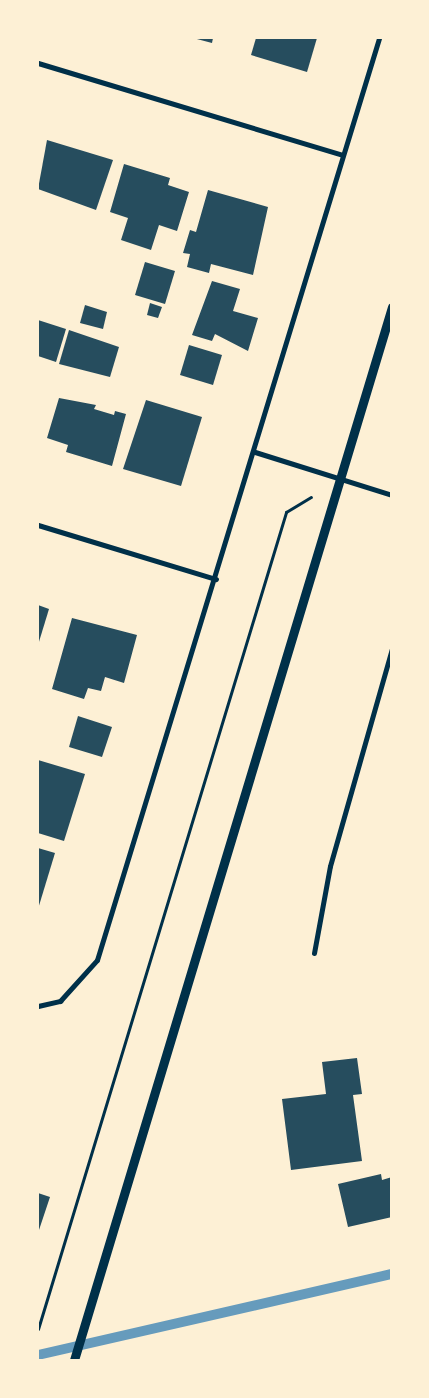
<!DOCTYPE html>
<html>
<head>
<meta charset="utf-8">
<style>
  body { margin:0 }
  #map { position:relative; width:429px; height:1398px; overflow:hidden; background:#fdf0d5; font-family:"Zilla Slab",serif }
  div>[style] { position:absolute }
  .stream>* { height:10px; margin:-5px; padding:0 5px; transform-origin:5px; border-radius:5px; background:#669bbc }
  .building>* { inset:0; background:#264d5e }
  .path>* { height:3px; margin:-1.5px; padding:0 1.5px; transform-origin:1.5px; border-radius:1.5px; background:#003049 }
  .minor>* { height:5px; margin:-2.5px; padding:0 2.5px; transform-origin:2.5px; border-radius:2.5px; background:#003049 }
  .tertiary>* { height:9px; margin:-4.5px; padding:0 4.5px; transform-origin:4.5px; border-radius:4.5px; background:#003049 }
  span { translate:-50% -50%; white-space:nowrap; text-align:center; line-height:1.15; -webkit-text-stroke:4.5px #fdf0d5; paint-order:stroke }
  .frame { position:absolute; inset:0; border:39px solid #fdf0d5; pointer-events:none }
</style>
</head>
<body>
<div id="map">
  <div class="stream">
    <i style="left:38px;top:1355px;width:363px;rotate:-12.9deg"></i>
  </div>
  <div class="building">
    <i style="clip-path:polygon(193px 38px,213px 38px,212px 43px)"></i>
    <i style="clip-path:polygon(256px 38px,317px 38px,307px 72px,251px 55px)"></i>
    <i style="clip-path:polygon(47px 140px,113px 160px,96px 210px,38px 189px)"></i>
    <i style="clip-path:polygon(124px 164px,170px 178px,168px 185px,189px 192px,177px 231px,159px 225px,151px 250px,121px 240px,128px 218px,110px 212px)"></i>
    <i style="clip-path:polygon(208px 190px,268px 207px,253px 275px,211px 264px,209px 273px,187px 267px,190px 254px,183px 253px,190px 230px,196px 232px)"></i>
    <i style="clip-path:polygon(145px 262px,175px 271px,165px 304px,135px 295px)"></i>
    <i style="clip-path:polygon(212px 281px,240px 289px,233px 311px,258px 318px,248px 351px,215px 334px,212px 341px,192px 335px)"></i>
    <i style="clip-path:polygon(150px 303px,162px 307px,158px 318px,147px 315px)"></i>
    <i style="clip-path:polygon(85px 305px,107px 312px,103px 329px,80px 323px)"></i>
    <i style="clip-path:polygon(38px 320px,66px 329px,56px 362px,38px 356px)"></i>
    <i style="clip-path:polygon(69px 330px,119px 347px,110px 377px,59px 364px)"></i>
    <i style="clip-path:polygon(189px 345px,222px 355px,213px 385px,180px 375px)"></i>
    <i style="clip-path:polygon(59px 398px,96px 405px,94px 409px,114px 415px,115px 411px,126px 414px,112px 466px,66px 452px,68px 445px,47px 438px)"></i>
    <i style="clip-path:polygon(146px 400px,202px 417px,181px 486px,123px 469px)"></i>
    <i style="clip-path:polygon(38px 605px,49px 609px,38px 645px)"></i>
    <i style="clip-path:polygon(72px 618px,137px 635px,124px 683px,105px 677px,101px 691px,88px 688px,84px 699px,52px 689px)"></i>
    <i style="clip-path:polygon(78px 716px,112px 727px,102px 757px,69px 747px)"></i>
    <i style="clip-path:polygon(38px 760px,85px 774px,64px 841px,38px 833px)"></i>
    <i style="clip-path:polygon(38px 848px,55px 853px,38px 909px)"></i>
    <i style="clip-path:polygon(357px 1058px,362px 1094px,353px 1095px,362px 1161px,291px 1170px,282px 1099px,326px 1094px,322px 1062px)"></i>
    <i style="clip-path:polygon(381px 1174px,382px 1180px,392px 1177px,392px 1217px,348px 1227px,338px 1184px)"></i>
    <i style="clip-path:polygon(38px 1193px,50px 1197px,38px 1233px)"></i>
  </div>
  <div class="path">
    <i style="left:38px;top:1329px;width:854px;rotate:-73.11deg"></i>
    <i style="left:286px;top:512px;width:29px;rotate:-31deg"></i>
  </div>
  <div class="minor">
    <i style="left:38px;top:63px;width:318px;rotate:16.8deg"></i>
    <i style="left:255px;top:452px;width:144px;rotate:17.4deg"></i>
    <i style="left:38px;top:525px;width:186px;rotate:16.9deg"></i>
    <i style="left:314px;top:953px;width:88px;rotate:-79.6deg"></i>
    <i style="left:330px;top:866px;width:226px;rotate:-74.1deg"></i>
    <i style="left:38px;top:1006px;width:23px;rotate:-13deg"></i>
    <i style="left:60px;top:1001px;width:55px;rotate:-47.9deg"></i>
    <i style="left:97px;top:960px;width:964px;rotate:-72.99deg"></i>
  </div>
  <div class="tertiary">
    <i style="left:74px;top:1360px;width:1100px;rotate:-73.2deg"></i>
  </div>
  <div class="frame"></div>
</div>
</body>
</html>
